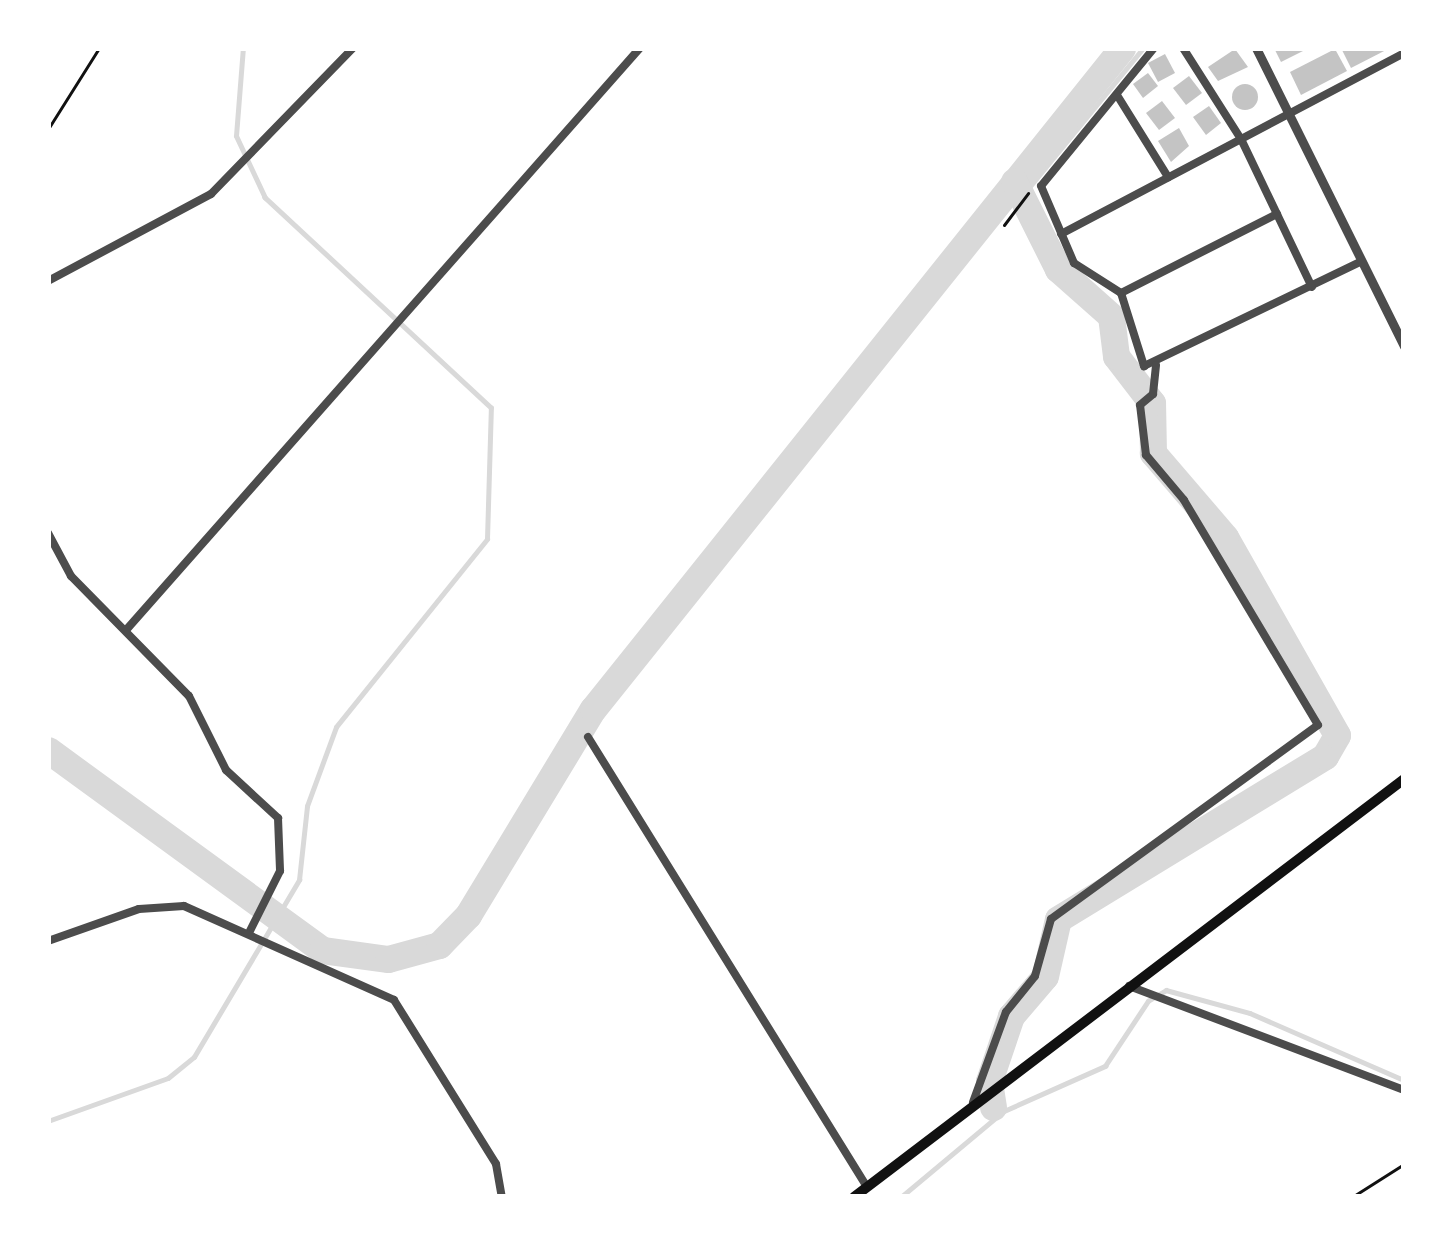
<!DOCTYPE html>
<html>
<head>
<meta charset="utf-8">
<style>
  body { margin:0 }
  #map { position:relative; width:1452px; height:1245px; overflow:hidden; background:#fff; font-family:"Noto Sans",sans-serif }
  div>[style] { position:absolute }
  .stream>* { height:4.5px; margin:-2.25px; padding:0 2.25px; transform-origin:2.25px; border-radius:2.25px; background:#d9d9d9 }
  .river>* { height:27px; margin:-13.5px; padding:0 13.5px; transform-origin:13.5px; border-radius:13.5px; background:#d9d9d9 }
  .building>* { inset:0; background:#c4c4c4 }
  .round { border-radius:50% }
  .path>* { height:3px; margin:-1.5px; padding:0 1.5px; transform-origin:1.5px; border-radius:1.5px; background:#111 }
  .minor>* { height:8px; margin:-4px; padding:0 4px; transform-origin:4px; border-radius:4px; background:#4c4c4c }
  .tertiary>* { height:9px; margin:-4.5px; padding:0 4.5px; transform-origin:4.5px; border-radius:4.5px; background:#4c4c4c }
  .secondary>* { height:10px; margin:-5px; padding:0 5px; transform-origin:5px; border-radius:5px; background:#111 }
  span { translate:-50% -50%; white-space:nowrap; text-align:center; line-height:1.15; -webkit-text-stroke:10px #fff; paint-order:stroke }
  .frame { position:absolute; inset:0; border:51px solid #fff; pointer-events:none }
</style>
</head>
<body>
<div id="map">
  <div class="stream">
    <i style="left:1022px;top:196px;width:191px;rotate:-50.7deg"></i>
    <i style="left:48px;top:1121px;width:127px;rotate:-19.7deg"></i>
    <i style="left:168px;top:1078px;width:33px;rotate:-39deg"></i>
    <i style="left:194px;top:1057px;width:206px;rotate:-59.3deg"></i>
    <i style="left:299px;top:880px;width:74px;rotate:-83.8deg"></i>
    <i style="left:307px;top:806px;width:84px;rotate:-69.8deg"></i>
    <i style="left:336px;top:727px;width:241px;rotate:-51.2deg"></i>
    <i style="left:487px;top:539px;width:131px;rotate:-88.3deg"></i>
    <i style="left:491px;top:408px;width:309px;rotate:-137.1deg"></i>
    <i style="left:265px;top:198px;width:68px;rotate:-115.1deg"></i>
    <i style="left:236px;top:136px;width:88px;rotate:-85.5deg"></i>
    <i style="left:901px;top:1197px;width:134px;rotate:-39.9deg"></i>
    <i style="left:1004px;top:1111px;width:111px;rotate:-24deg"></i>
    <i style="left:1105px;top:1066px;width:78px;rotate:-56.5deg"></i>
    <i style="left:1148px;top:1001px;width:21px;rotate:-31deg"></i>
    <i style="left:1166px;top:990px;width:87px;rotate:15.3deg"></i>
    <i style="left:1250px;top:1013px;width:168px;rotate:23.5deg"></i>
  </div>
  <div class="river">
    <i style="left:48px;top:750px;width:339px;rotate:36.1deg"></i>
    <i style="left:322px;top:950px;width:67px;rotate:7.8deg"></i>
    <i style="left:388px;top:959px;width:53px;rotate:-15.4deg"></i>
    <i style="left:439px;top:945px;width:42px;rotate:-46deg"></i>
    <i style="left:468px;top:915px;width:241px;rotate:-58.8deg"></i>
    <i style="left:593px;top:709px;width:847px;rotate:-51.33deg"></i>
    <i style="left:993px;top:1107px;width:26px;rotate:-99deg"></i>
    <i style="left:989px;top:1081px;width:69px;rotate:-71.3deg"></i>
    <i style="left:1011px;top:1016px;width:52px;rotate:-49.6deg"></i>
    <i style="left:1045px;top:976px;width:58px;rotate:-77.2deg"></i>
    <i style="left:1058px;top:919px;width:313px;rotate:-31.4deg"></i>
    <i style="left:1325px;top:756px;width:24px;rotate:-60deg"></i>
    <i style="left:1337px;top:735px;width:227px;rotate:-119.5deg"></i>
    <i style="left:1225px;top:537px;width:111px;rotate:-130.6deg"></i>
    <i style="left:1153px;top:453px;width:50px;rotate:-91.1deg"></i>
    <i style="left:1152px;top:403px;width:59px;rotate:-127.5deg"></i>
    <i style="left:1116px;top:356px;width:40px;rotate:-97.1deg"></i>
    <i style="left:1111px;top:316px;width:71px;rotate:-138.4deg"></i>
    <i style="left:1058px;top:269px;width:98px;rotate:-116.6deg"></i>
  </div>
  <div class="building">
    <i style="clip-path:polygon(1274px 48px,1309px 48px,1281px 62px)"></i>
    <i style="clip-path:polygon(1341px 48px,1390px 48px,1351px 68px)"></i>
    <i style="clip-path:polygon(1235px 49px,1248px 67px,1218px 81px,1208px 67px)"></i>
    <i style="clip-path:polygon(1335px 49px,1347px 71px,1301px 95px,1290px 72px)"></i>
    <i style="clip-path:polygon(1165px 54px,1175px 73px,1158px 82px,1148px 63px)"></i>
    <i style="clip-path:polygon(1148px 73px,1158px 86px,1143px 98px,1133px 84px)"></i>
    <i style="clip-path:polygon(1189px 76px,1202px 93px,1186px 105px,1173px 88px)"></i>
    <i class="round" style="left:1232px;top:84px;width:26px;height:26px"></i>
    <i style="clip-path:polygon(1162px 101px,1175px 118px,1159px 130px,1146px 113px)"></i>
    <i style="clip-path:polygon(1209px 106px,1221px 123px,1206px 135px,1193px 117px)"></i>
    <i style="clip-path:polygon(1179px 128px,1189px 146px,1171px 162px,1158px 141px)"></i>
  </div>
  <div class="path">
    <i style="left:48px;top:129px;width:96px;rotate:-57.8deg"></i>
    <i style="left:1004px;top:225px;width:40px;rotate:-53deg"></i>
    <i style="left:1352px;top:1197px;width:62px;rotate:-32.4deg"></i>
  </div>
  <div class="minor">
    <i style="left:1154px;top:48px;width:178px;rotate:129.3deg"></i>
    <i style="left:1041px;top:186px;width:84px;rotate:66.8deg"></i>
    <i style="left:1074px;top:263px;width:56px;rotate:32.6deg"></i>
    <i style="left:1121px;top:293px;width:77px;rotate:72.5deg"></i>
    <i style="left:1144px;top:366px;width:240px;rotate:-25.7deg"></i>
    <i style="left:1183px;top:48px;width:108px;rotate:57.5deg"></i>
    <i style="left:1241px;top:139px;width:164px;rotate:64.4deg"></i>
    <i style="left:1117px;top:95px;width:97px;rotate:58.1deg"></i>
    <i style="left:1061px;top:234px;width:388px;rotate:-27.8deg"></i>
    <i style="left:48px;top:281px;width:185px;rotate:-28.1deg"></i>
    <i style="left:211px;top:194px;width:204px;rotate:-45.8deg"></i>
    <i style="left:1121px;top:293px;width:175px;rotate:-26.9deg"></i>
    <i style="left:48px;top:533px;width:49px;rotate:61.9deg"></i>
    <i style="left:71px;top:576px;width:168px;rotate:45.5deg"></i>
    <i style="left:189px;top:696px;width:83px;rotate:63.4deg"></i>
    <i style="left:226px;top:770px;width:71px;rotate:42.7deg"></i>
    <i style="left:278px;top:818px;width:53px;rotate:87.8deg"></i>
    <i style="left:280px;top:871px;width:67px;rotate:116.6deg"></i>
    <i style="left:127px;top:629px;width:775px;rotate:-48.56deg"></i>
    <i style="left:588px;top:737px;width:529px;rotate:58.2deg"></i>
    <i style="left:48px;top:941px;width:96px;rotate:-19.4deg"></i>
    <i style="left:139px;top:909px;width:45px;rotate:-3.8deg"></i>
    <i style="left:184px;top:906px;width:230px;rotate:24.1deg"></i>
    <i style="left:394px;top:1000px;width:193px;rotate:58.1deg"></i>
    <i style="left:496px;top:1164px;width:34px;rotate:80deg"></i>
    <i style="left:1129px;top:986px;width:294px;rotate:20.7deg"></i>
    <i style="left:973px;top:1102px;width:96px;rotate:-69.9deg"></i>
    <i style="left:1006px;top:1012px;width:46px;rotate:-51.1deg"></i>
    <i style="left:1035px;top:976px;width:59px;rotate:-74.3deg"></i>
    <i style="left:1051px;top:919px;width:330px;rotate:-36deg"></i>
    <i style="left:1318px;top:725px;width:262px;rotate:-120.8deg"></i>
    <i style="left:1184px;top:500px;width:59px;rotate:-130.2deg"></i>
    <i style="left:1146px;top:455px;width:50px;rotate:-96.8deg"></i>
    <i style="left:1140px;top:405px;width:17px;rotate:-40deg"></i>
    <i style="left:1153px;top:394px;width:29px;rotate:-84deg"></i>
  </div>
  <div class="tertiary">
    <i style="left:1256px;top:48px;width:333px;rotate:63.6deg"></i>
  </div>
  <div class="secondary">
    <i style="left:854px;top:1197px;width:691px;rotate:-37.23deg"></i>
  </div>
  <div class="frame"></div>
</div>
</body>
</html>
